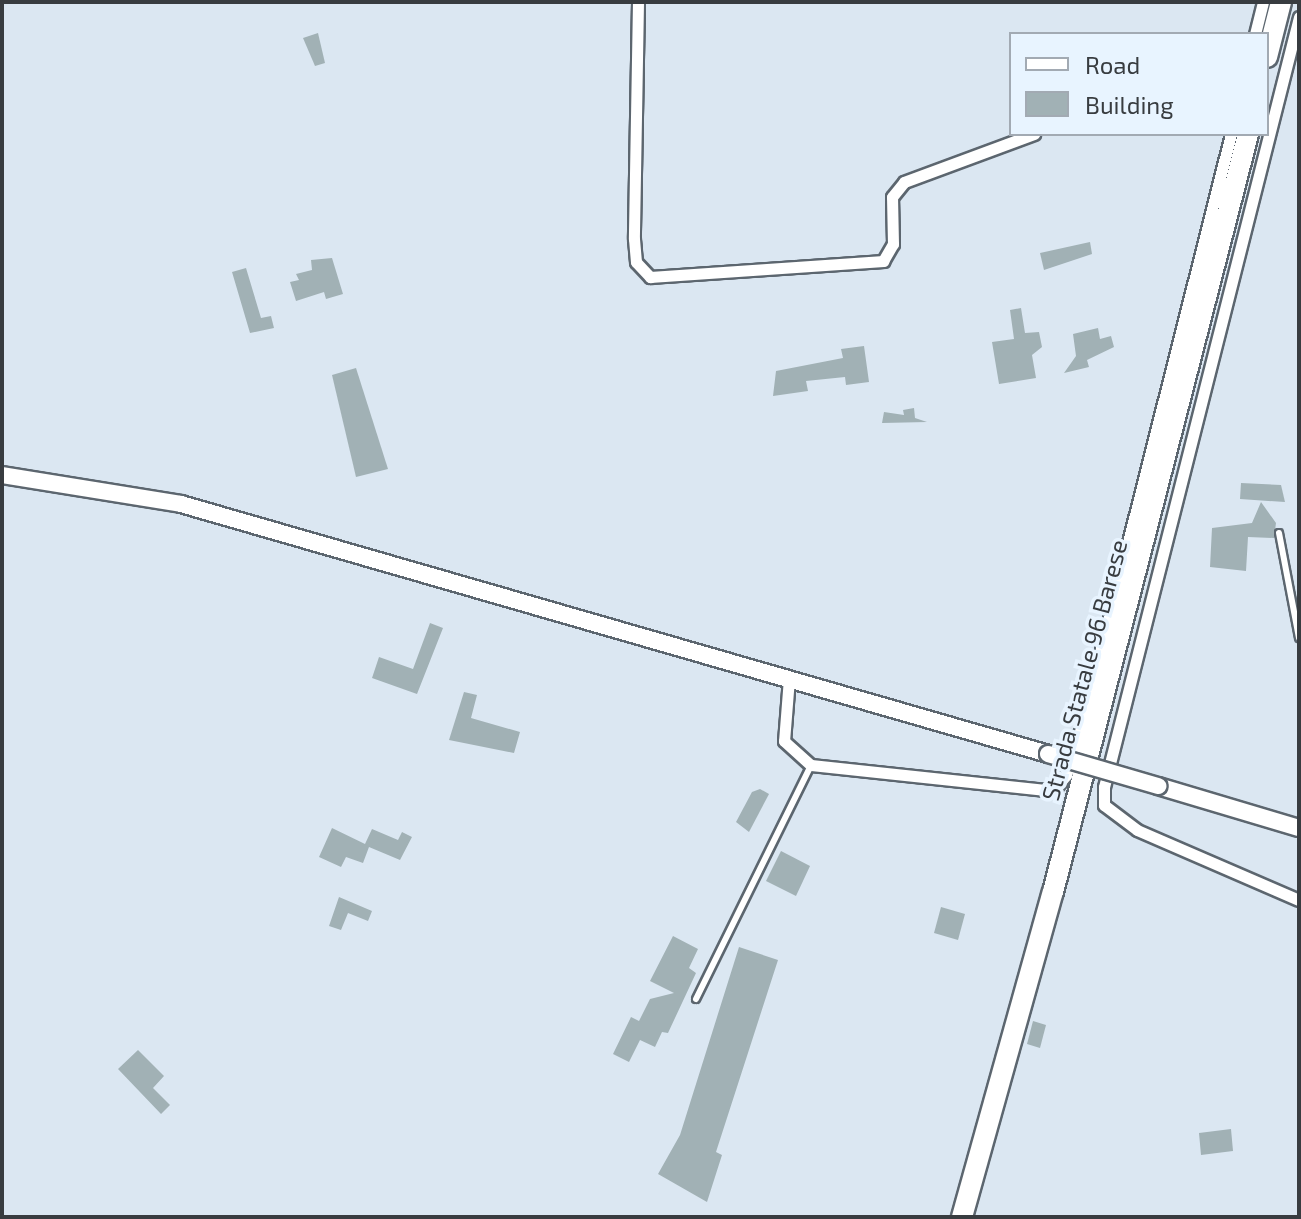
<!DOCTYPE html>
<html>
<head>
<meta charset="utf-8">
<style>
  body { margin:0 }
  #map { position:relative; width:1301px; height:1219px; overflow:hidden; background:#dbe7f2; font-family:"Exo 2",sans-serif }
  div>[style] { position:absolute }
  .building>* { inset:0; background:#a1b1b5 }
  .roads { filter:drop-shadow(2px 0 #5c666f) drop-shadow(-2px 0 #5c666f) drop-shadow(0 2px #5c666f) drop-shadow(0 -2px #5c666f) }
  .lane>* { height:6px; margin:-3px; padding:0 3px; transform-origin:3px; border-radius:3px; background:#fff }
  .street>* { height:11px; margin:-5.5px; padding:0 5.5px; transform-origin:5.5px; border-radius:5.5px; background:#fff }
  .secondary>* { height:16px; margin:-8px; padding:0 8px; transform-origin:8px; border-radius:8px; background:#fff }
  .highway>* { height:20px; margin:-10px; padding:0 10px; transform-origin:10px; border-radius:10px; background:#fff }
  .bridges { filter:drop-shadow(2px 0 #5c666f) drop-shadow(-2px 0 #5c666f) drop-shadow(0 2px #5c666f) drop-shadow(0 -2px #5c666f) }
  .secondary-bridge>* { height:16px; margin:-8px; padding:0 8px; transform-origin:8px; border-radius:8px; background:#fff }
  span { translate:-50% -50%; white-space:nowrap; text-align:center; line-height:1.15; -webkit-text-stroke:7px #e8f4ff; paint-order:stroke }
  .street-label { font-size:24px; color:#383c40 }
  .frame { position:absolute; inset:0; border:4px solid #383c40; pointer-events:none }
  .legend { position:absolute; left:1009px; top:32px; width:260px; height:104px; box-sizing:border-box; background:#e8f4ff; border:2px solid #a2aab3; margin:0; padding:10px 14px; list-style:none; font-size:24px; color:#383c40 }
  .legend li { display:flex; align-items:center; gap:16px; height:40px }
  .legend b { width:40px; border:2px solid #a2aab3 }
</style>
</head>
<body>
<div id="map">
  <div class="building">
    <i style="clip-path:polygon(318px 33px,325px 63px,315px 66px,303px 38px)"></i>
    <i style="clip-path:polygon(1090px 242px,1092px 254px,1044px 270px,1040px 253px)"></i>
    <i style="clip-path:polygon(332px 258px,343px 294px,326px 299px,324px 292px,296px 301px,290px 282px,299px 280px,296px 274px,312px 270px,311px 260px)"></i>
    <i style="clip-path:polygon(246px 268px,261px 318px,271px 316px,274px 328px,250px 333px,232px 272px)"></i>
    <i style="clip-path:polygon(1021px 308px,1025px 333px,1039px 332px,1042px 347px,1032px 355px,1036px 378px,999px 384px,992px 342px,1014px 339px,1010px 310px)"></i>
    <i style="clip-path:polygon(1098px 328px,1100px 339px,1111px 336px,1114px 347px,1087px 360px,1089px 367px,1064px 373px,1076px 356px,1073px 334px)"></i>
    <i style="clip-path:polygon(864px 346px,869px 382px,846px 385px,845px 377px,806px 381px,808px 391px,773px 396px,776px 371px,843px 358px,841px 349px)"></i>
    <i style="clip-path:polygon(356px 368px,388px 469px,356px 477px,332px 375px)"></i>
    <i style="clip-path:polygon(914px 408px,915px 418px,927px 422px,882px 423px,884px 412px,904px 415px,903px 410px)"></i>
    <i style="clip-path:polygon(1241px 483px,1281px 485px,1285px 502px,1240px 499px)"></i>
    <i style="clip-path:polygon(1261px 502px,1276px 523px,1274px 538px,1248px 537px,1246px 571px,1210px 567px,1212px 528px,1252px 523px)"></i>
    <i style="clip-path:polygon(430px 623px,443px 628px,417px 694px,372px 678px,379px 657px,413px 669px)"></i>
    <i style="clip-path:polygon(464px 692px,477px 695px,471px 718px,520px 732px,514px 753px,449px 740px)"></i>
    <i style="clip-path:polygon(760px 789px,769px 794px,749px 832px,736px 822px,752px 792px)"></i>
    <i style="clip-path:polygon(332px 828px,365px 844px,372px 829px,398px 840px,402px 832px,412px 837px,400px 860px,369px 847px,363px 863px,346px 857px,341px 867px,319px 857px)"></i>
    <i style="clip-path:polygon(781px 851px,810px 866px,796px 896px,766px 881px)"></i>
    <i style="clip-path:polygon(339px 897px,372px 911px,368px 921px,348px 913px,341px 930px,329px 926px)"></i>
    <i style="clip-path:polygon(941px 907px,965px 914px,958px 940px,934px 933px)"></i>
    <i style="clip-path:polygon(673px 936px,698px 949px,689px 968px,696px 973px,668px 1033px,662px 1032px,655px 1047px,640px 1040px,629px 1062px,613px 1054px,631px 1017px,639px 1021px,650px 999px,674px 993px,650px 981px)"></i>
    <i style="clip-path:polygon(739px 947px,778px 960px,716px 1152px,722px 1155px,707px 1202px,658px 1174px,680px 1135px)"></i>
    <i style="clip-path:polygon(1033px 1021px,1046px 1025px,1040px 1048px,1027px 1044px)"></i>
    <i style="clip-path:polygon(138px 1050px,164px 1076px,153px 1088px,170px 1105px,161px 1114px,118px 1069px)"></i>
    <i style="clip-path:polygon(1231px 1129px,1233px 1151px,1201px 1155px,1199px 1133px)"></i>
  </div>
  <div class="roads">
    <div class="lane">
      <i style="left:1279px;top:533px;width:107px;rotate:79.2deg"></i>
      <i style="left:696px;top:999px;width:261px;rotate:-63.8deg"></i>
    </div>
    <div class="street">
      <i style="left:638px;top:2px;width:237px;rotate:91deg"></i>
      <i style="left:634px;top:239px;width:23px;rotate:85deg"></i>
      <i style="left:636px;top:262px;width:21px;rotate:47deg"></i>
      <i style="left:650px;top:277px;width:234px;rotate:-3.9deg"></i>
      <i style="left:883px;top:261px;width:20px;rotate:-60deg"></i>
      <i style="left:893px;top:244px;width:47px;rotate:-91.2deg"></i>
      <i style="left:892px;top:197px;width:19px;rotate:-51deg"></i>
      <i style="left:904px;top:182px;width:139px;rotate:-20.3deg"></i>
      <i style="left:1299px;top:17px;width:794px;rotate:104.21deg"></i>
      <i style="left:1104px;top:787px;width:18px;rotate:90deg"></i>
      <i style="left:1104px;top:805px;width:41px;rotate:37.1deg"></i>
      <i style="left:1137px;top:830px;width:176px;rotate:23.4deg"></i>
      <i style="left:1255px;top:34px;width:33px;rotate:-76deg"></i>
      <i style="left:789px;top:678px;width:63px;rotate:94.5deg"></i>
      <i style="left:784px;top:741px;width:36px;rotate:42deg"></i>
      <i style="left:811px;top:765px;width:243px;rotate:6.1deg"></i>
      <i style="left:1053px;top:791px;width:21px;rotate:-51deg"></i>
      <i style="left:1066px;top:775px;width:52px;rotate:-72.3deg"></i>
      <i style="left:1082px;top:725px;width:609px;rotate:-75.85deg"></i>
    </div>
    <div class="secondary">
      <i style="left:2px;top:475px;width:181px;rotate:9.2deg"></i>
      <i style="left:181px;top:504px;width:902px;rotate:16.08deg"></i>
      <i style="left:1158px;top:786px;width:147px;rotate:16.6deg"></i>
    </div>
    <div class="highway">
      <i style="left:1267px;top:57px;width:57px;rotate:-75.7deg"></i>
      <i style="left:962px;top:1217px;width:337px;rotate:-74.4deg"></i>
      <i style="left:1053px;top:892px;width:783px;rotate:-75.57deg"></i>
    </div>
  </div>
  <div class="bridges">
    <div class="secondary-bridge">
      <i style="left:1048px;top:754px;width:115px;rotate:16.2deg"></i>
    </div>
  </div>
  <div class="street-label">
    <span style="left:1084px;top:670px;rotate:-75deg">Strada Statale 96 Barese</span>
  </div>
  <div class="frame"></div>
  <ul class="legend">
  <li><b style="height:10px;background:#fff"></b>Road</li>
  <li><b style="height:22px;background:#a1b1b5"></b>Building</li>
  </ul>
</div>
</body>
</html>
